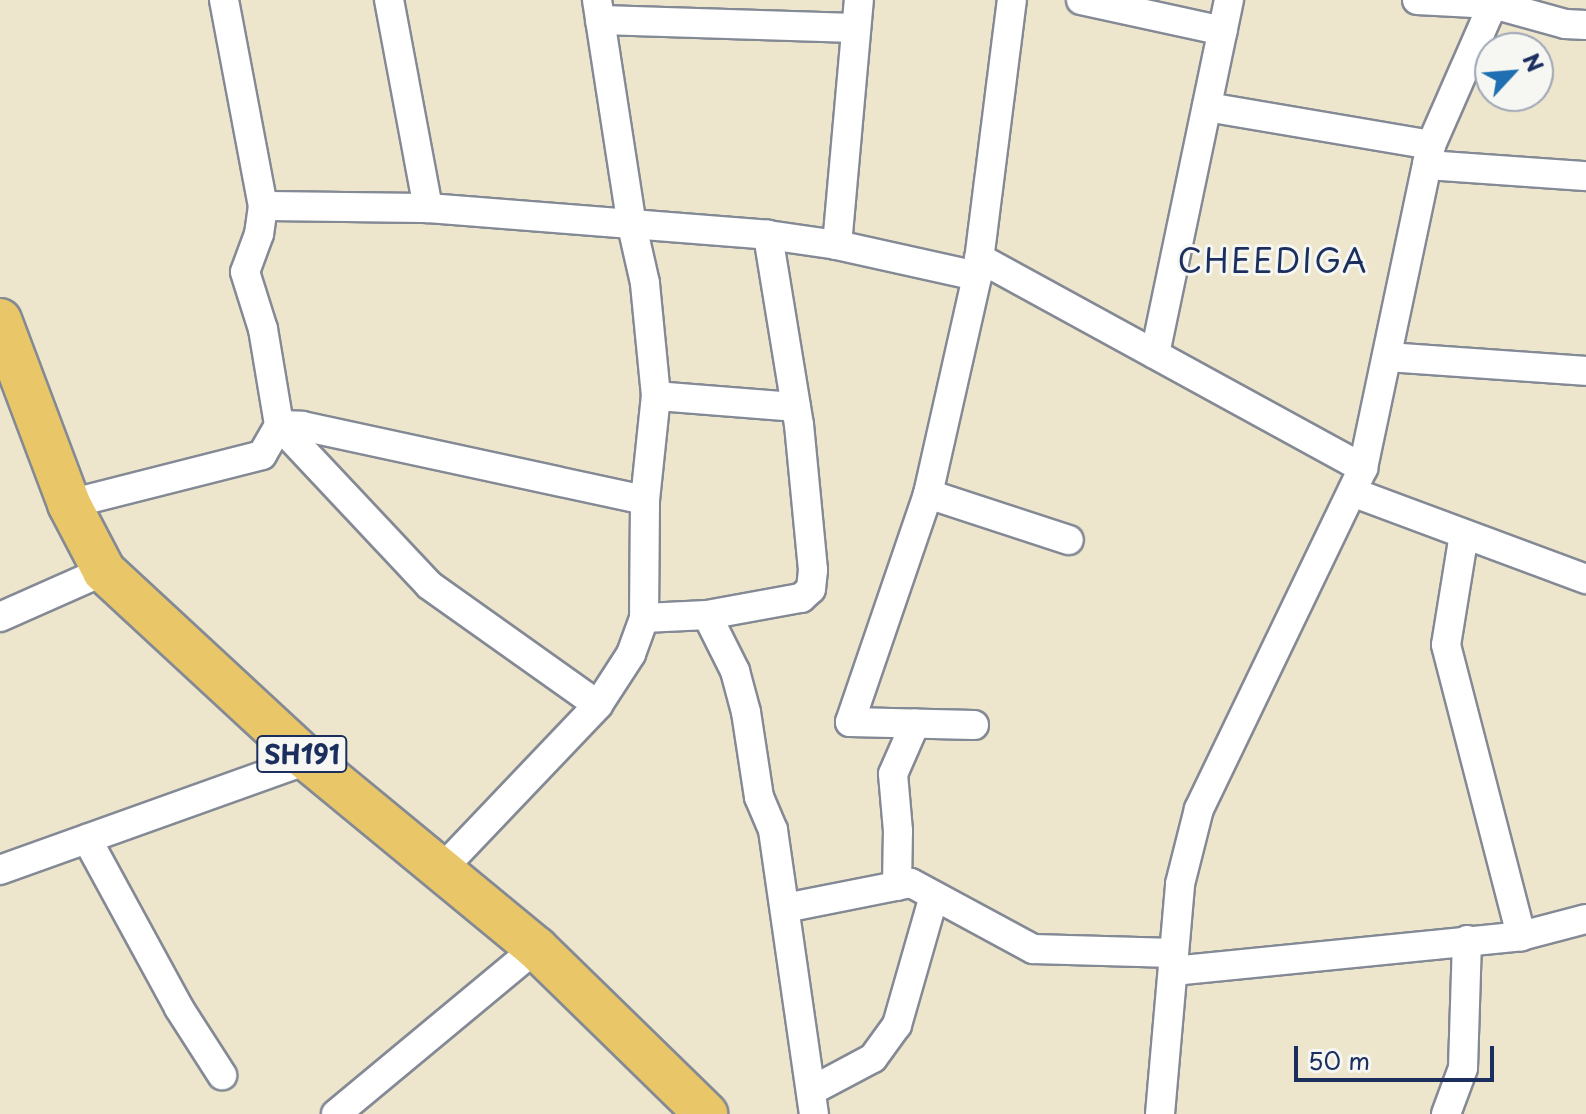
<!DOCTYPE html>
<html>
<head>
<meta charset="utf-8">
<style>
  body { margin:0 }
  #map { position:relative; width:1586px; height:1114px; overflow:hidden; background:#ede6cc; font-family:"Playpen Sans",sans-serif }
  div>[style] { position:absolute }
  .roads { filter:drop-shadow(2px 0 #848a95) drop-shadow(-2px 0 #848a95) drop-shadow(0 2px #848a95) drop-shadow(0 -2px #848a95) }
  .street>* { height:28px; margin:-14px; padding:0 14px; transform-origin:14px; border-radius:14px; background:#fff }
  .primary>* { height:42px; margin:-21px; padding:0 21px; transform-origin:21px; border-radius:21px; background:#e9c769 }
  span { translate:-50% -50%; white-space:nowrap; text-align:center; line-height:1.15; -webkit-text-stroke:6px #f6f6f2; paint-order:stroke }
  .shield-label span { padding:2px 6px; background:#f6f6f2; border:2px solid; border-radius:6px; -webkit-text-stroke-width:0 }
  .shield-label { font-size:26px; color:#1b2f5e; font-weight:700 }
  .quarter-label { font-size:32px; color:#1b2f5e; letter-spacing:2px }
  .north { position:absolute; left:1474px; top:32px; width:80px; height:80px; box-sizing:border-box; background:#f6f6f2; border:2px solid #9ea6b7; border-radius:50%; rotate:64deg; font-size:22px; font-weight:700; line-height:32px; text-align:center; color:#1b2f5e }
  .north::after { content:''; display:block; margin:auto; width:28px; height:36px; background:#1f6fb2; clip-path:polygon(50% 0,100% 100%,50% 72%,0 100%) }
  .scale { position:absolute; left:1294px; top:1046px; width:200px; height:36px; box-sizing:border-box; border:4px solid #1b2f5e; border-top:0; padding-left:10px; font-size:24px; line-height:28px; white-space:nowrap; color:#1b2f5e; -webkit-text-stroke:6px #f6f6f2; paint-order:stroke }
</style>
</head>
<body>
<div id="map">
  <div class="roads">
    <div class="street">
      <i style="left:224px;top:0;width:210px;rotate:79.3deg"></i>
      <i style="left:263px;top:206px;width:28px;rotate:98deg"></i>
      <i style="left:259px;top:234px;width:40px;rotate:110.2deg"></i>
      <i style="left:245px;top:272px;width:60px;rotate:72.5deg"></i>
      <i style="left:263px;top:329px;width:97px;rotate:80.5deg"></i>
      <i style="left:279px;top:425px;width:23px;rotate:2deg"></i>
      <i style="left:302px;top:426px;width:351px;rotate:12.2deg"></i>
      <i style="left:1081px;top:0;width:145px;rotate:12.3deg"></i>
      <i style="left:1417px;top:0;width:76px;rotate:3deg"></i>
      <i style="left:1493px;top:4px;width:75px;rotate:15.5deg"></i>
      <i style="left:1565px;top:24px;width:21px;rotate:3deg"></i>
      <i style="left:600px;top:20px;width:256px;rotate:1.8deg"></i>
      <i style="left:1207px;top:107px;width:227px;rotate:9.6deg"></i>
      <i style="left:1427px;top:165px;width:159px;rotate:4deg"></i>
      <i style="left:263px;top:206px;width:165px;rotate:0.7deg"></i>
      <i style="left:428px;top:208px;width:212px;rotate:-100.6deg"></i>
      <i style="left:428px;top:208px;width:341px;rotate:4.5deg"></i>
      <i style="left:768px;top:235px;width:70px;rotate:8.2deg"></i>
      <i style="left:837px;top:245px;width:143px;rotate:12.5deg"></i>
      <i style="left:977px;top:276px;width:278px;rotate:-82.8deg"></i>
      <i style="left:837px;top:245px;width:246px;rotate:-84.9deg"></i>
      <i style="left:979px;top:258px;width:438px;rotate:28.7deg"></i>
      <i style="left:1363px;top:468px;width:330px;rotate:-78.1deg"></i>
      <i style="left:1431px;top:145px;width:154px;rotate:-66.3deg"></i>
      <i style="left:1155px;top:354px;width:362px;rotate:-78.2deg"></i>
      <i style="left:1387px;top:357px;width:199px;rotate:4deg"></i>
      <i style="left:656px;top:396px;width:140px;rotate:4.5deg"></i>
      <i style="left:1352px;top:492px;width:250px;rotate:20.4deg"></i>
      <i style="left:928px;top:494px;width:148px;rotate:18.1deg"></i>
      <i style="left:69px;top:504px;width:199px;rotate:-14.2deg"></i>
      <i style="left:262px;top:455px;width:34px;rotate:-60deg"></i>
      <i style="left:279px;top:425px;width:219px;rotate:46.8deg"></i>
      <i style="left:429px;top:585px;width:207px;rotate:35.4deg"></i>
      <i style="left:598px;top:705px;width:61px;rotate:-57.1deg"></i>
      <i style="left:631px;top:654px;width:38px;rotate:-70deg"></i>
      <i style="left:644px;top:618px;width:118px;rotate:-89.5deg"></i>
      <i style="left:645px;top:500px;width:105px;rotate:-84deg"></i>
      <i style="left:656px;top:396px;width:114px;rotate:-95.6deg"></i>
      <i style="left:645px;top:283px;width:58px;rotate:-102.8deg"></i>
      <i style="left:632px;top:226px;width:229px;rotate:-98.8deg"></i>
      <i style="left:1464px;top:534px;width:112px;rotate:99.2deg"></i>
      <i style="left:1446px;top:645px;width:301px;rotate:75.5deg"></i>
      <i style="left:707px;top:615px;width:63px;rotate:63.4deg"></i>
      <i style="left:735px;top:671px;width:42px;rotate:75deg"></i>
      <i style="left:746px;top:712px;width:86px;rotate:81.3deg"></i>
      <i style="left:759px;top:797px;width:36px;rotate:67deg"></i>
      <i style="left:773px;top:830px;width:287px;rotate:81.8deg"></i>
      <i style="left:0;top:617px;width:114px;rotate:-23.9deg"></i>
      <i style="left:644px;top:618px;width:63px;rotate:-2.7deg"></i>
      <i style="left:707px;top:615px;width:96px;rotate:-10.3deg"></i>
      <i style="left:801px;top:598px;width:13px;rotate:-42deg"></i>
      <i style="left:811px;top:589px;width:19px;rotate:-84deg"></i>
      <i style="left:813px;top:570px;width:146px;rotate:-95.5deg"></i>
      <i style="left:799px;top:425px;width:193px;rotate:-99.3deg"></i>
      <i style="left:974px;top:725px;width:124px;rotate:-178.6deg"></i>
      <i style="left:850px;top:722px;width:241px;rotate:-71.1deg"></i>
      <i style="left:928px;top:494px;width:223px;rotate:-77.3deg"></i>
      <i style="left:87px;top:839px;width:192px;rotate:61.4deg"></i>
      <i style="left:179px;top:1008px;width:80px;rotate:57.3deg"></i>
      <i style="left:0;top:870px;width:327px;rotate:-19.7deg"></i>
      <i style="left:441px;top:870px;width:228px;rotate:-46.4deg"></i>
      <i style="left:897px;top:886px;width:55px;rotate:-89deg"></i>
      <i style="left:898px;top:831px;width:57px;rotate:-95deg"></i>
      <i style="left:893px;top:774px;width:55px;rotate:-66.3deg"></i>
      <i style="left:785px;top:908px;width:128px;rotate:-11.2deg"></i>
      <i style="left:911px;top:883px;width:139px;rotate:28.4deg"></i>
      <i style="left:1033px;top:949px;width:141px;rotate:1.6deg"></i>
      <i style="left:1173px;top:971px;width:350px;rotate:-5.7deg"></i>
      <i style="left:1521px;top:936px;width:67px;rotate:-14.7deg"></i>
      <i style="left:811px;top:1091px;width:70px;rotate:-28deg"></i>
      <i style="left:873px;top:1058px;width:41px;rotate:-54deg"></i>
      <i style="left:897px;top:1025px;width:134px;rotate:-74deg"></i>
      <i style="left:336px;top:1114px;width:260px;rotate:-39.7deg"></i>
      <i style="left:1160px;top:1114px;width:231px;rotate:-85deg"></i>
      <i style="left:1180px;top:884px;width:77px;rotate:-75.8deg"></i>
      <i style="left:1199px;top:809px;width:378px;rotate:-64.3deg"></i>
      <i style="left:1446px;top:1114px;width:49px;rotate:-69.7deg"></i>
      <i style="left:1463px;top:1068px;width:128px;rotate:-88.2deg"></i>
    </div>
    <div class="primary">
      <i style="left:0;top:320px;width:197px;rotate:69.4deg"></i>
      <i style="left:69px;top:504px;width:76px;rotate:62.4deg"></i>
      <i style="left:104px;top:571px;width:278px;rotate:42.8deg"></i>
      <i style="left:308px;top:760px;width:296px;rotate:39.5deg"></i>
      <i style="left:536px;top:948px;width:238px;rotate:44.3deg"></i>
    </div>
  </div>
  <div class="shield-label">
    <span style="left:302px;top:754px">SH191</span>
  </div>
  <div class="quarter-label">
    <span style="left:1273px;top:260px">CHEEDIGA</span>
  </div>
  <div class="north">N</div>
  <div class="scale">50 m</div>
</div>
</body>
</html>
